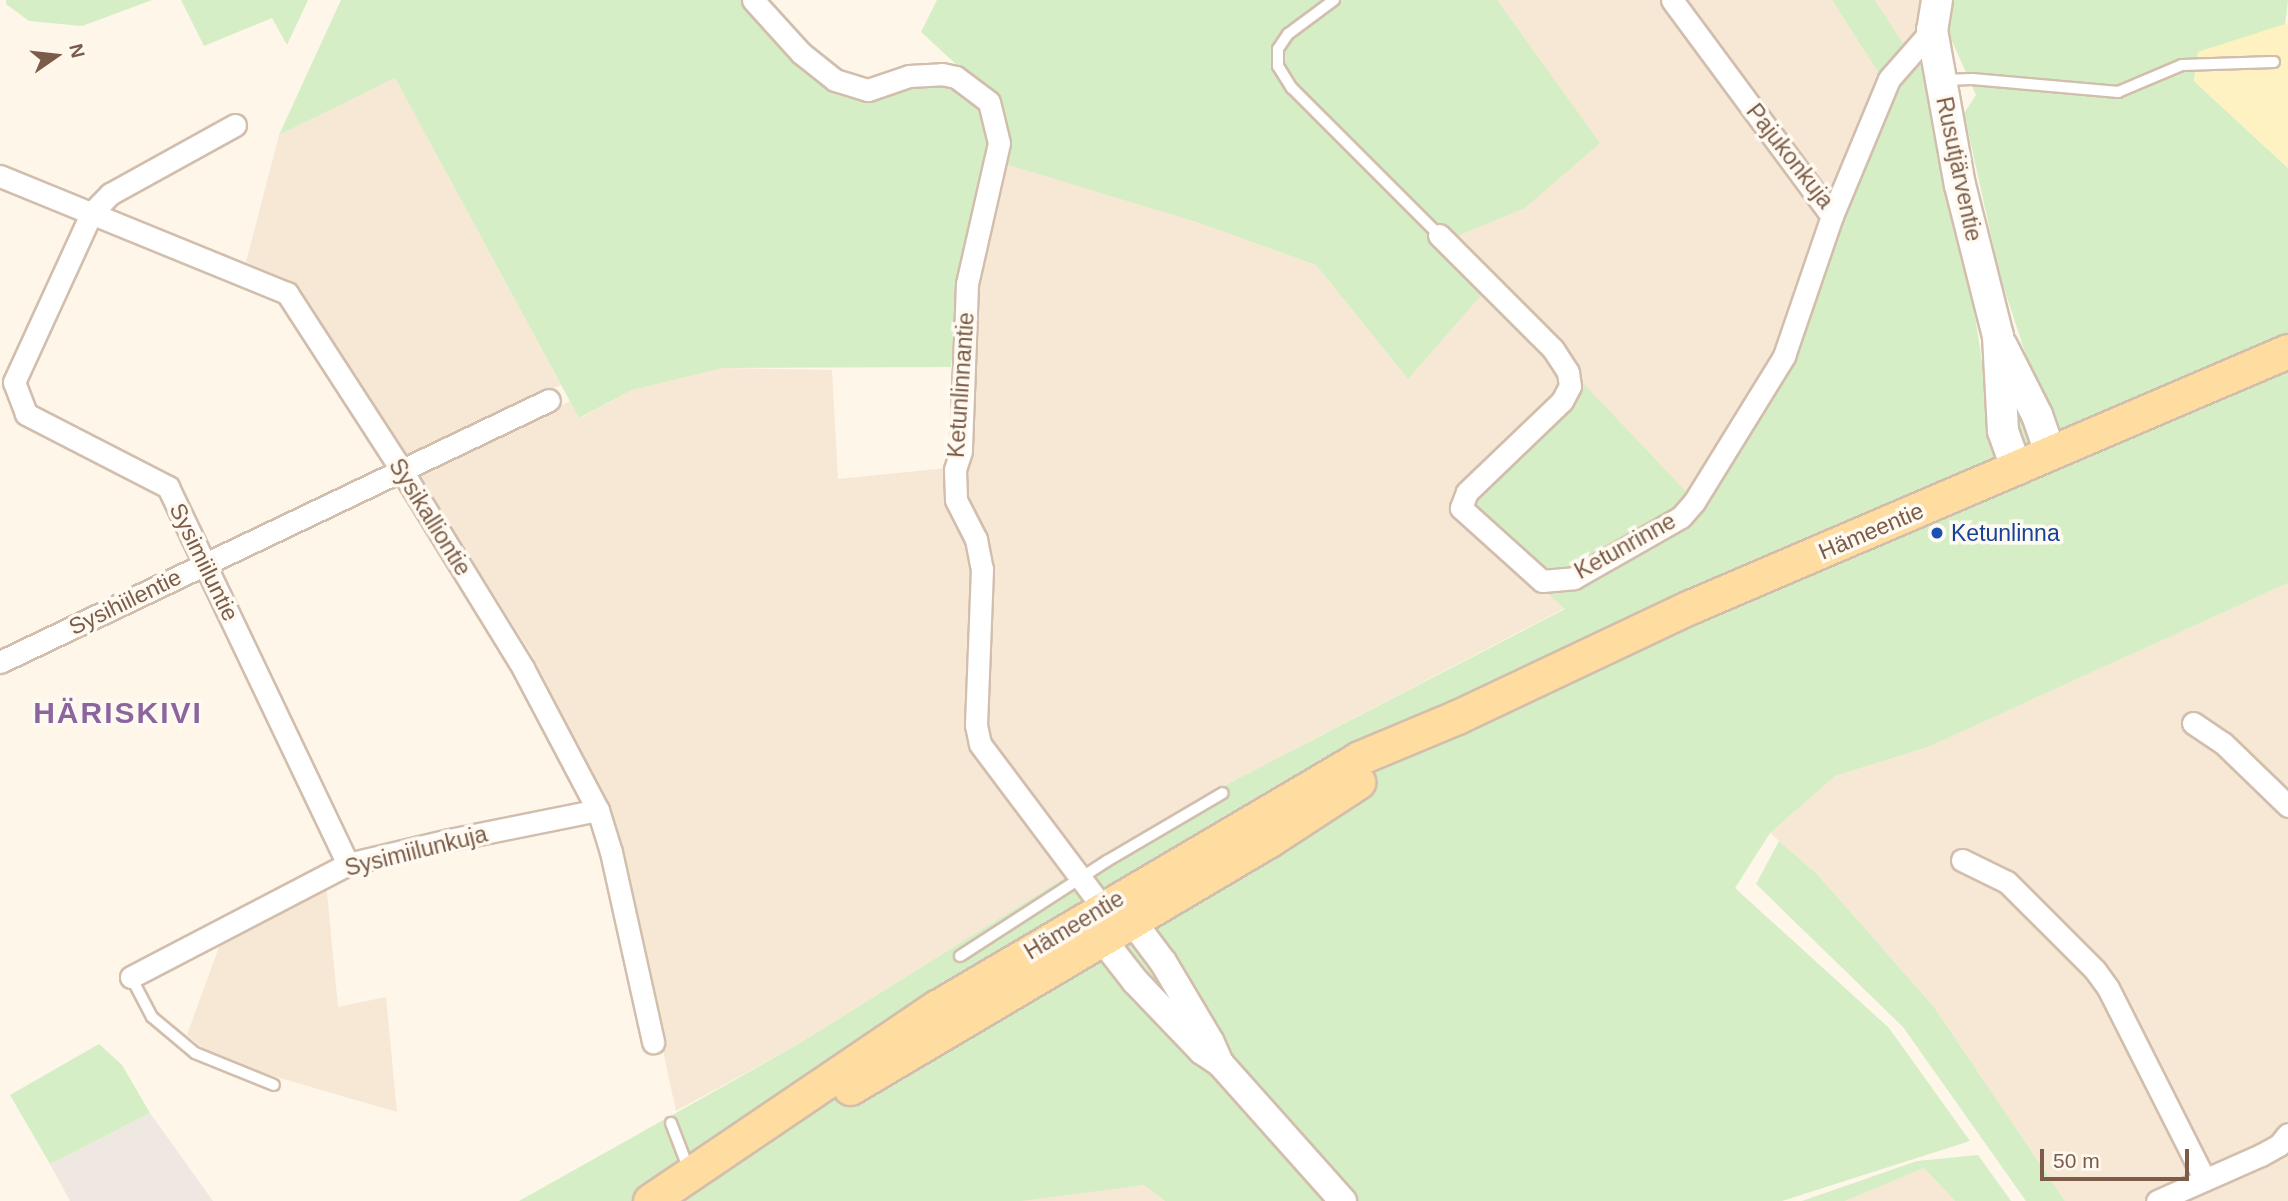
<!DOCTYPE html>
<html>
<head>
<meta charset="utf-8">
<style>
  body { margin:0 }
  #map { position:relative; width:2288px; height:1201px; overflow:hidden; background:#fef6e9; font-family:Arial,sans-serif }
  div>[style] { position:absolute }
  .residential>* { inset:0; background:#f7e8d6 }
  .industrial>* { inset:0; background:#efe8e2 }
  .green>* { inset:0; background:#d5eec5 }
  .sand>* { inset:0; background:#fff2c2 }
  .roads { filter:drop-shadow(2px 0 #d2bead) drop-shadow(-2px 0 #d2bead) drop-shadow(0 2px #d2bead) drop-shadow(0 -2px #d2bead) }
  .service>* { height:10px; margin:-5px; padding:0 5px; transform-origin:5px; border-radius:5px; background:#fff }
  .minor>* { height:21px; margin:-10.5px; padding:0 10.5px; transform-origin:10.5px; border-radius:10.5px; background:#fff }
  .tertiary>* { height:26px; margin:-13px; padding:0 13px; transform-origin:13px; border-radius:13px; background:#fff }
  .secondary>* { height:30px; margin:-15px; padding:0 15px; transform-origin:15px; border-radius:15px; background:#fff }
  .primary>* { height:33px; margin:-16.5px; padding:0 16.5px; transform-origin:16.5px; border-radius:16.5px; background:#ffdc9f }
  .dots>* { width:19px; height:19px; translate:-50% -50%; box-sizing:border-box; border:4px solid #fffaf1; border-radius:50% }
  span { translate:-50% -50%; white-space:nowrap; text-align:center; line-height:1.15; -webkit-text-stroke:7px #fffaf1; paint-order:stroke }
  .street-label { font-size:23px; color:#7c5c49 }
  .transit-label { font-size:23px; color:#164399 }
  .left { translate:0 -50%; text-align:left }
  .district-label { font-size:30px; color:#8c659e; font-weight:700; letter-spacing:2px }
  .north { position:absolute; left:21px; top:21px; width:70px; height:70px; -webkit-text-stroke:5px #fffaf1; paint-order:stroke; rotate:76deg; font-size:19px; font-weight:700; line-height:28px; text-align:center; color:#7c5c49 }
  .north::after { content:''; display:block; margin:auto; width:24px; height:32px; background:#7c5c49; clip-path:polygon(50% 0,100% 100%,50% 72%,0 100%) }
  .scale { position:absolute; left:2040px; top:1149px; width:149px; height:32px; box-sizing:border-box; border:4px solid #7c5c49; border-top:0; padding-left:9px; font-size:21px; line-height:24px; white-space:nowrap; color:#7c5c49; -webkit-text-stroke:5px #fffaf1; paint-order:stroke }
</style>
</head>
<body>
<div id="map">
  <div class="residential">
    <i style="clip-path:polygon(1497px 0,1832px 0,1885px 83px,1782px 351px,1691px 496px,1451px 506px,1565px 608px,1218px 789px,1069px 875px,795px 1046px,676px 1111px,610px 806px,530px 652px,420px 477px,570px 401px,580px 418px,632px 390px,723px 368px,832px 370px,838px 479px,947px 468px,956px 312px,988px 158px,1196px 222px,1316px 265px,1408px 379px,1454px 237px,1525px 208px,1599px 143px)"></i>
    <i style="clip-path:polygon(1875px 0,1928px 0,1921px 39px,1908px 51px)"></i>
    <i style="clip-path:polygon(395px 78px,561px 385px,406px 455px,296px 287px,246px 262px,279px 135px)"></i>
    <i style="clip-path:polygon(2288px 583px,2288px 1201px,2065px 1201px,1934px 1007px,1816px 873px,1770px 833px,1835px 776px,1928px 747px)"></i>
    <i style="clip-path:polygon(326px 882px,338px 1007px,386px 997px,397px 1112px,263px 1073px,205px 1050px,187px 1035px,223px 936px)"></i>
    <i style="clip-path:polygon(1924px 1168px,1955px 1201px,1845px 1201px)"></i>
    <i style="clip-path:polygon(1144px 1185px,1165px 1201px,1021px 1201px,1030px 1198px)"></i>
  </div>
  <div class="industrial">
    <i style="clip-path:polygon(150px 1113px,213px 1201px,70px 1201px,50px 1164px)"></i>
  </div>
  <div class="green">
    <i style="clip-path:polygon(6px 0,152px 0,82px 26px,29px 21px,6px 4px)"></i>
    <i style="clip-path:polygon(181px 0,308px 0,287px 45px,272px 18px,204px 46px)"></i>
    <i style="clip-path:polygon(341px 0,742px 0,800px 63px,834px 89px,952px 83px,983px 108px,992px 144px,956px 312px,951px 367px,723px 368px,632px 390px,579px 418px,395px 78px,279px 135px)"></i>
    <i style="clip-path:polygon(937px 0,1497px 0,1600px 143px,1525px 208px,1455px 237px,1484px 292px,1408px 379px,1316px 265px,1196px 222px,1005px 164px,1006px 139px,994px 99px,921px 32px)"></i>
    <i style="clip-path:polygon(1832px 0,1875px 0,1908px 51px,1921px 39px,1922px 74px,1931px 99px,1973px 303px,1992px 427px,2046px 402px,2033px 377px,2000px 276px,1964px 113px,1976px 95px,1950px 37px,1944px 0,2288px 0,2285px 26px,2198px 52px,2194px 81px,2288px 168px,2288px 583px,1928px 747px,1835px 776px,1770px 833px,1735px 888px,1889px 1028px,1970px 1141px,1782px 1201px,1165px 1201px,1144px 1185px,1021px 1201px,519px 1201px,795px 1046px,1069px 875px,1218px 789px,1565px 609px,1451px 506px,1583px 383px,1690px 496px,1771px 372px,1885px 83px)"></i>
    <i style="clip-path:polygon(1779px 841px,1816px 873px,1934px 1007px,2065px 1201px,2026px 1201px,1903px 1027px,1756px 884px)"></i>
    <i style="clip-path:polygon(99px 1044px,122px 1065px,150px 1113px,50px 1164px,10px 1095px)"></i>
    <i style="clip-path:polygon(1978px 1155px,2011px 1201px,1955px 1201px,1924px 1168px,1845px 1201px,1802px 1201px,1917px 1161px)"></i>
  </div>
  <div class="sand">
    <i style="clip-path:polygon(2288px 23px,2288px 168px,2194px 81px,2198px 52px)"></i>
  </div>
  <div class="roads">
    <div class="service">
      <i style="left:1334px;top:0;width:57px;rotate:143.5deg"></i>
      <i style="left:1288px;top:34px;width:18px;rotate:124deg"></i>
      <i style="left:1278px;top:49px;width:17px;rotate:90deg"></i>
      <i style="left:1278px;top:66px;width:26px;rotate:58deg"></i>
      <i style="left:1292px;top:88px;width:208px;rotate:45deg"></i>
      <i style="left:1944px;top:80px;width:28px;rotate:-2deg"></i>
      <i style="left:1972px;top:79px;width:147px;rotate:5.1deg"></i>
      <i style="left:2118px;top:92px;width:69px;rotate:-22.9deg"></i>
      <i style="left:2182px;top:65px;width:92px;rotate:-1.9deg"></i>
      <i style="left:960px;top:956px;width:175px;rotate:-32.9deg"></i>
      <i style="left:1107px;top:861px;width:134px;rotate:-30.4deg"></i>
      <i style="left:131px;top:977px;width:45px;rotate:62.3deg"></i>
      <i style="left:152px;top:1017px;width:56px;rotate:39.9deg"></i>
      <i style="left:195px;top:1053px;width:85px;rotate:22.1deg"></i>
      <i style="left:671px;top:1123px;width:50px;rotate:69deg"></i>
    </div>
    <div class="minor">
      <i style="left:753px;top:0;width:72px;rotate:47.8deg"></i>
      <i style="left:801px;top:53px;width:43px;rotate:38.5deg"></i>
      <i style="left:835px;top:80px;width:34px;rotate:17deg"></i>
      <i style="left:868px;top:90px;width:43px;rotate:-18.9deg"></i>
      <i style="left:909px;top:76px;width:33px;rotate:-3deg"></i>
      <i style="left:942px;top:74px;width:14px;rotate:12deg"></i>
      <i style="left:956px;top:77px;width:41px;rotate:37.1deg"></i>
      <i style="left:989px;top:102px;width:42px;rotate:76.3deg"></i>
      <i style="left:999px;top:143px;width:145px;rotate:102.8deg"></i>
      <i style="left:967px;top:284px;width:167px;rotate:92.1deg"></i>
      <i style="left:961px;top:451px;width:20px;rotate:108deg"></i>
      <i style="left:955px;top:470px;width:30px;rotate:88deg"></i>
      <i style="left:956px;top:500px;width:44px;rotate:62.9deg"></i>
      <i style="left:976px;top:539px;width:31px;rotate:79deg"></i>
      <i style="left:982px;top:569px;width:156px;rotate:92.2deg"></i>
      <i style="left:976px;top:725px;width:19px;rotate:78deg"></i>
      <i style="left:980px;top:744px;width:205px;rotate:53.1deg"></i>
      <i style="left:1672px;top:0;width:269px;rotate:53.5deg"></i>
      <i style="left:1832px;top:216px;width:148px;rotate:-67.4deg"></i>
      <i style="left:1889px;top:79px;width:65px;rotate:-48.7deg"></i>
      <i style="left:235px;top:125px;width:143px;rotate:151.1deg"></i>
      <i style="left:110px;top:194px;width:28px;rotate:134deg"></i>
      <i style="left:91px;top:214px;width:185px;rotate:114.6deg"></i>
      <i style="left:14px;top:382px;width:34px;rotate:69deg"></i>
      <i style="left:26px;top:414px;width:160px;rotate:27.2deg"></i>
      <i style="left:168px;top:487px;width:418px;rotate:64.5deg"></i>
      <i style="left:0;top:176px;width:310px;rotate:22.2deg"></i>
      <i style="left:287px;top:293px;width:212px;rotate:57.1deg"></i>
      <i style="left:402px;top:471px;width:231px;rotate:58.4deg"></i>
      <i style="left:523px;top:668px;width:161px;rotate:62.2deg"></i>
      <i style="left:598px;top:810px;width:44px;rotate:72.8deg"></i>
      <i style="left:611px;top:852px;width:195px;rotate:77.5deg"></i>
      <i style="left:1439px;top:235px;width:161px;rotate:45deg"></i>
      <i style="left:1553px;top:349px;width:27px;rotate:57deg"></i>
      <i style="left:1568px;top:372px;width:14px;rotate:82deg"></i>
      <i style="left:1570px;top:386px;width:17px;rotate:118deg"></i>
      <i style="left:1562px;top:401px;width:132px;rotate:136.2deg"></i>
      <i style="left:1467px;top:492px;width:17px;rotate:111deg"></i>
      <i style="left:1461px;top:508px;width:109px;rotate:42deg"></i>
      <i style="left:1542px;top:581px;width:32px;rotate:-5deg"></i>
      <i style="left:1574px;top:578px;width:123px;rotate:-29.7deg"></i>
      <i style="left:1681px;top:517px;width:20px;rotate:-49deg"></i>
      <i style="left:1694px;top:502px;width:172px;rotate:-58.3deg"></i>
      <i style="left:1784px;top:356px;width:148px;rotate:-71.1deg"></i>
      <i style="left:0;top:662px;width:608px;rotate:-25.51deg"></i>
      <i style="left:2193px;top:723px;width:36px;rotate:34deg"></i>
      <i style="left:2223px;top:743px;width:91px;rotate:44.1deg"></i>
      <i style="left:1962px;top:860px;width:50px;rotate:26.1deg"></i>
      <i style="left:2007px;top:882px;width:124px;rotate:45deg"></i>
      <i style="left:2095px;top:970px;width:22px;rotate:54deg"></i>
      <i style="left:2108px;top:988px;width:213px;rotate:63.2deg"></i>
      <i style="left:131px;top:977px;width:245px;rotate:-27.5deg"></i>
      <i style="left:348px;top:864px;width:104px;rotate:-13.4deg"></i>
      <i style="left:449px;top:840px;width:152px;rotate:-11.4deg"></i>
      <i style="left:2157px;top:1201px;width:114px;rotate:-23.9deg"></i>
      <i style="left:2261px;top:1155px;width:21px;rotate:-29deg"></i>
      <i style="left:2279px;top:1145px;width:14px;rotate:-51deg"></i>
    </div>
    <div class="tertiary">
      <i style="left:1220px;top:1063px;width:24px;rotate:-114deg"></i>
      <i style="left:1210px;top:1041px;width:92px;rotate:-120.7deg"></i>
      <i style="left:1163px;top:962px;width:50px;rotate:-126.9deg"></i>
      <i style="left:1133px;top:922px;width:33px;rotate:-155deg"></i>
      <i style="left:1103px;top:908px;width:32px;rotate:90deg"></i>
      <i style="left:1103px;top:940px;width:52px;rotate:52deg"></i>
      <i style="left:1135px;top:981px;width:97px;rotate:46.3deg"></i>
      <i style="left:1202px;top:1051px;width:22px;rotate:34deg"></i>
      <i style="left:1220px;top:1063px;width:185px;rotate:48.3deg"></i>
    </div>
    <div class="secondary">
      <i style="left:1937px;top:0;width:30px;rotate:99deg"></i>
      <i style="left:1932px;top:30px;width:158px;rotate:79.8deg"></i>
      <i style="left:1960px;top:185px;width:156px;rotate:75.9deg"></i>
      <i style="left:1998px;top:336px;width:95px;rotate:87deg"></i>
      <i style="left:2003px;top:431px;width:41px;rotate:70.3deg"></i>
      <i style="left:2002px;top:346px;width:77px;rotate:63.1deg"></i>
      <i style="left:2037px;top:415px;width:42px;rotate:70.7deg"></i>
    </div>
    <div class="primary">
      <i style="left:850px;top:1088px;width:486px;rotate:-30.6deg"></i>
      <i style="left:1268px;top:841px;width:108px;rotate:-33.2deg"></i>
      <i style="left:650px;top:1201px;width:346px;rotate:-34.1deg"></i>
      <i style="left:937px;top:1007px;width:490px;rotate:-30.5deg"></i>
      <i style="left:1359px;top:758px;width:106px;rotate:-22.7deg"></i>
      <i style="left:1457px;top:717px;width:258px;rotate:-25.3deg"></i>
      <i style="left:1690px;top:607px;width:650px;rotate:-23.18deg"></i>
    </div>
  </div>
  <div class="dots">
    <i style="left:1937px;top:533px;background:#1a4fb4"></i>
  </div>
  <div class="street-label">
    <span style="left:1790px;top:156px;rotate:52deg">Pajukonkuja</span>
    <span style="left:1959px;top:169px;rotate:78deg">Rusutjärventie</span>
    <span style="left:961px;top:385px;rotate:-86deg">Ketunlinnantie</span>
    <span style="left:430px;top:517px;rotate:58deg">Sysikalliontie</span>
    <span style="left:1871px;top:531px;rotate:-23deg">Hämeentie</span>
    <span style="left:1625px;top:546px;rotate:-29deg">Ketunrinne</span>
    <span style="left:204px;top:562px;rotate:64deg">Sysimiiluntie</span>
    <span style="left:125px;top:602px;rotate:-26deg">Sysihiilentie</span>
    <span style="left:416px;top:851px;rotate:-14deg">Sysimiilunkuja</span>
    <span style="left:1074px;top:925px;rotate:-31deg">Hämeentie</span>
  </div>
  <div class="transit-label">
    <span class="left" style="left:1951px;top:533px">Ketunlinna</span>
  </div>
  <div class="district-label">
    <span style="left:118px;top:713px">HÄRISKIVI</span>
  </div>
  <div class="north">N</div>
  <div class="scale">50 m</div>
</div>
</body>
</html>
